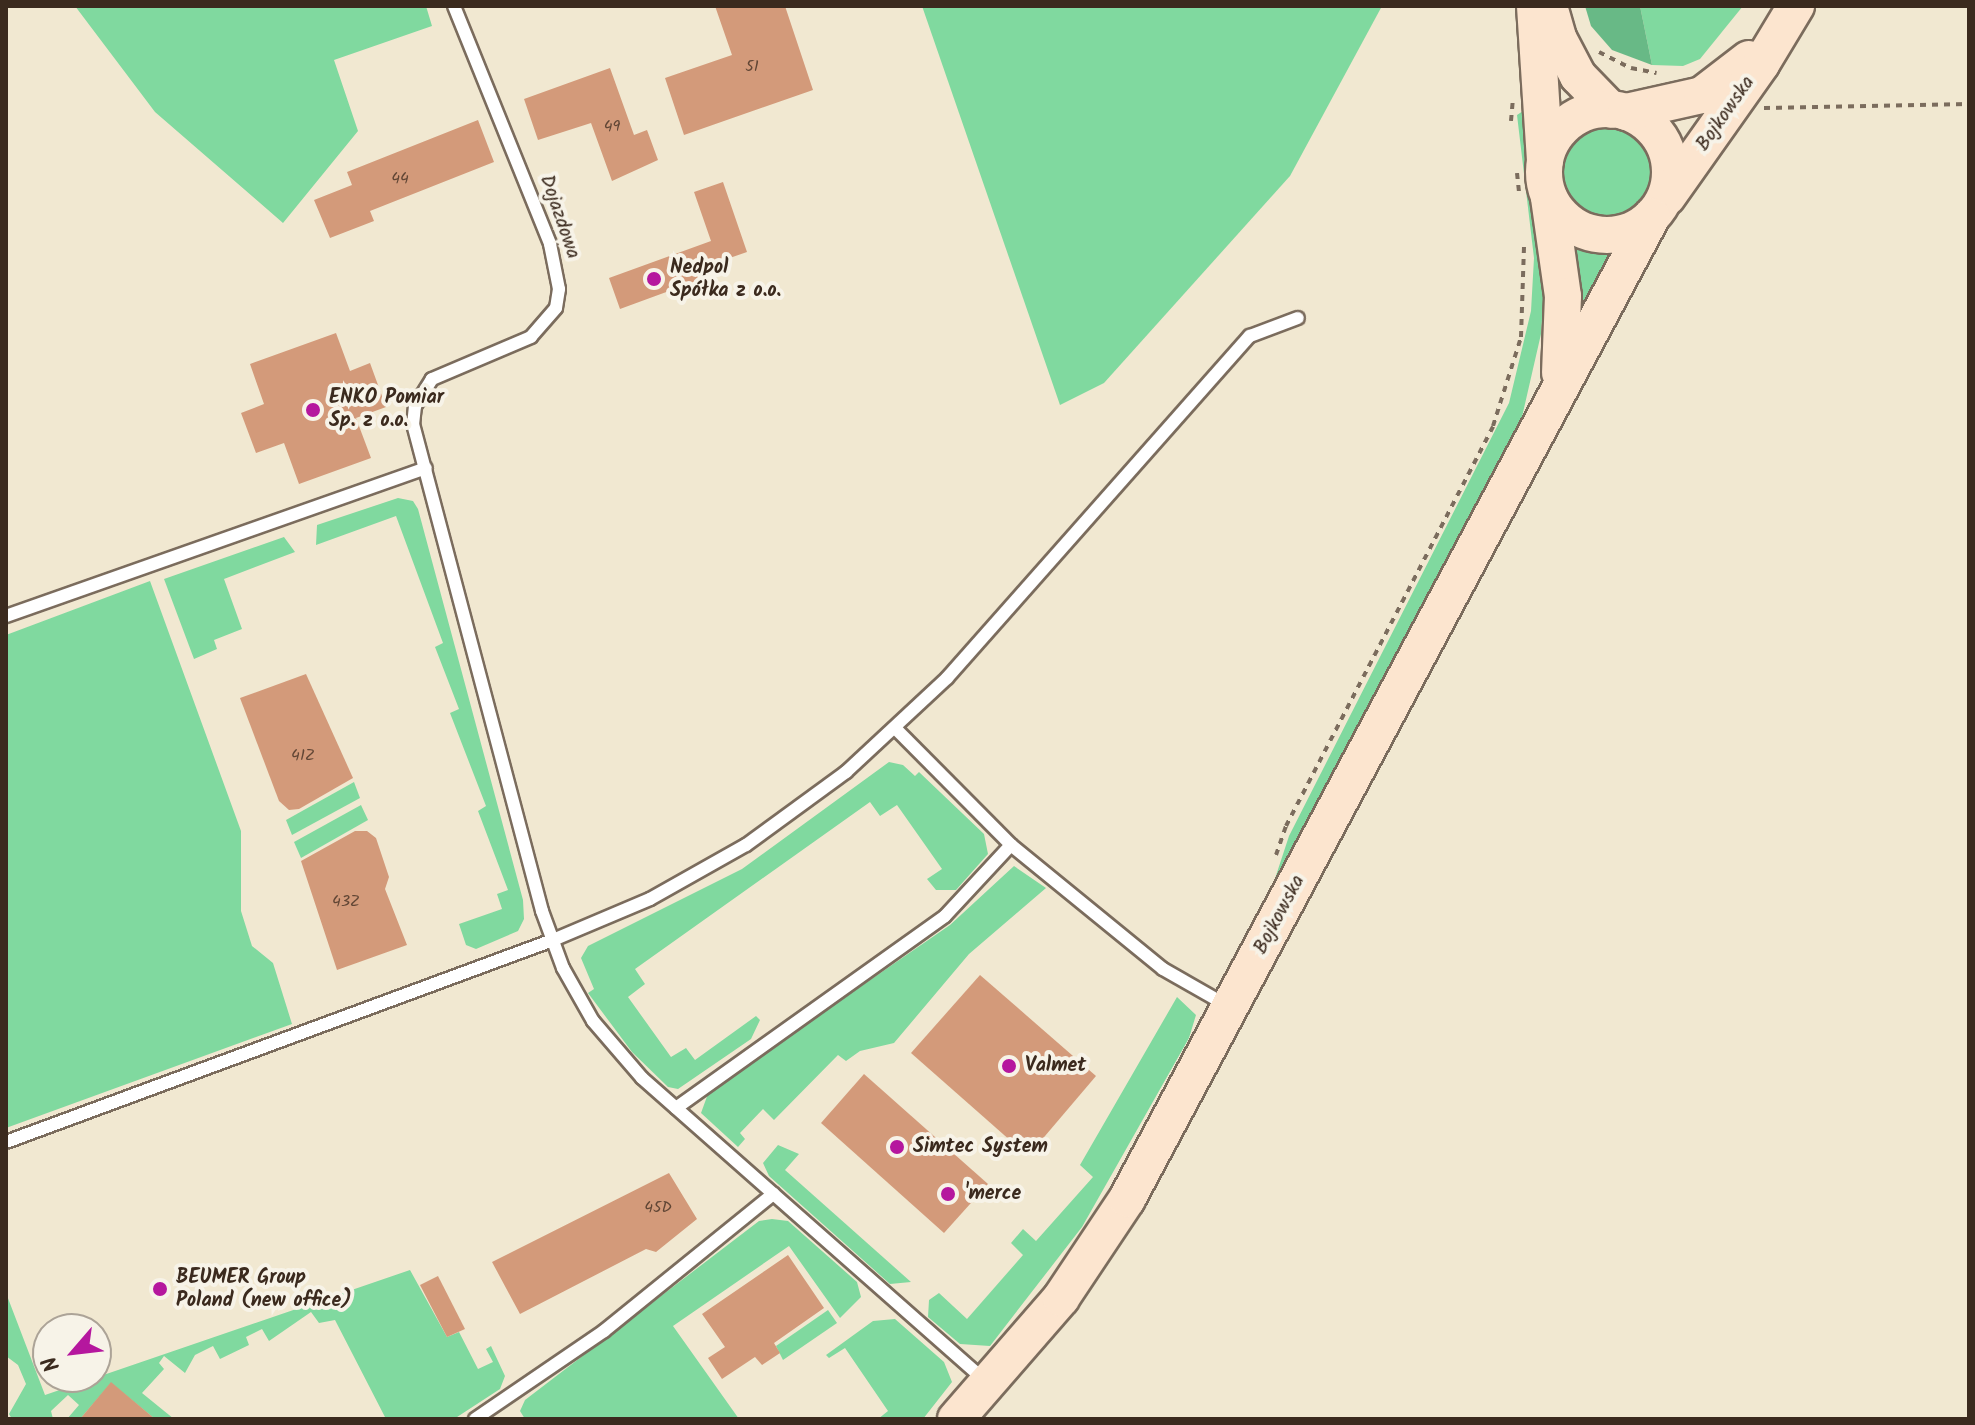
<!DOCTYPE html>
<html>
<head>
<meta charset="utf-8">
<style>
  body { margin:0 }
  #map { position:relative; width:1975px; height:1425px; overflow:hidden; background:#f1e8d1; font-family:Kalam,sans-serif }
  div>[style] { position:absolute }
  .green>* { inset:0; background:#80d99f }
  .round { border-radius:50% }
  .forest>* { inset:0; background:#68b986 }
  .building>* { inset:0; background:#d39a7a }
  .path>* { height:4px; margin-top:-2px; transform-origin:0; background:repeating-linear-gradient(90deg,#7b6c5d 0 6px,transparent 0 12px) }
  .roads { filter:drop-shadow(2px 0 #7b6c5d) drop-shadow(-2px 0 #7b6c5d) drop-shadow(0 2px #7b6c5d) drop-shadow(0 -2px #7b6c5d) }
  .lane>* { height:12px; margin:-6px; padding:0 6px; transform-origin:6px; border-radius:6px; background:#fff }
  .secondary>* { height:36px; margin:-18px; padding:0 18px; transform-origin:18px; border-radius:18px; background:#fce5cf }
  .secondary>.ring { margin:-18px; padding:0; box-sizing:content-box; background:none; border:36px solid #fce5cf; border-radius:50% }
  .dots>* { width:22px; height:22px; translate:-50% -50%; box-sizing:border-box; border:4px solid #f7f3e8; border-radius:50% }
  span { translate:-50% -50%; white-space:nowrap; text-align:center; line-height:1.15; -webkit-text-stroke:8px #f7f3e8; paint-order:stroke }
  .number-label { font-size:16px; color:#614635 }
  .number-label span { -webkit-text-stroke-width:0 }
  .street-label { font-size:20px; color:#3b2a1e }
  .poi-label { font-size:20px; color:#3b2a1e; font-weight:700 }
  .left { translate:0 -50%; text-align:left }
  .frame { position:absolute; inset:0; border:8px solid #3b2a1e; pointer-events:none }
  .north { position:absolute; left:32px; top:1313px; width:80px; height:80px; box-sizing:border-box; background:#f7f3e8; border:2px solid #aca397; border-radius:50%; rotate:242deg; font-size:22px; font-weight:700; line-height:32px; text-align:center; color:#3b2a1e }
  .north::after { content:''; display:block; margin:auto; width:28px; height:36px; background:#b5179e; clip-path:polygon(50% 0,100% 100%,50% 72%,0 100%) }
</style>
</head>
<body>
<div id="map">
  <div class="green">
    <i style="clip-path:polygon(75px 6px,426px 6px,432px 26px,334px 60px,358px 131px,283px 223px,155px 112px)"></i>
    <i style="clip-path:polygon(922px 6px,1382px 6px,1290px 176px,1104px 383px,1060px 405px)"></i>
    <i style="clip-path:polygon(1640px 6px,1743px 6px,1700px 59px,1683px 66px,1652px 65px)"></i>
    <i style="clip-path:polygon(1526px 109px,1544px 293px,1541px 334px,1519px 430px,1267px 903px,1289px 836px,1509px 403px,1531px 311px,1534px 258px,1517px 115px)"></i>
    <i class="round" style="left:1561px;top:126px;width:92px;height:92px"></i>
    <i style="clip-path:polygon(1566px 232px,1593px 242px,1624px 241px,1572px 336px)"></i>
    <i style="clip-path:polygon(398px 498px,413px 501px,418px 509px,523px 900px,524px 919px,518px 931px,476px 949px,466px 945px,459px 924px,502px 909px,497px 894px,508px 890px,478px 811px,486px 806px,450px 713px,459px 709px,435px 647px,443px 643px,396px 516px,316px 545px,317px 525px)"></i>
    <i style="clip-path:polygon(284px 537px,295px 552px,224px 579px,242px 629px,214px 640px,217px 649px,194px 659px,164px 579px)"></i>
    <i style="clip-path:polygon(150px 581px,241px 831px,241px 911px,252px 946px,273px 963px,292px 1024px,6px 1128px,6px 635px)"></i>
    <i style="clip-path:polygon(889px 762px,903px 765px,915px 776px,919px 772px,984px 834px,988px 854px,956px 890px,936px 890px,927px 879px,942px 869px,897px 805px,880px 816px,870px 802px,635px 969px,645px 984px,628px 997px,671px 1057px,686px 1048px,695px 1060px,756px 1016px,760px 1020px,751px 1039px,678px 1089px,668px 1087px,632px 1052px,588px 993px,594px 989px,581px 958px,588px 946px,742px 869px)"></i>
    <i style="clip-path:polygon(354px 782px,360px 798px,292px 835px,286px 820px)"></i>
    <i style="clip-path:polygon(361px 805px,368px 820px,301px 858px,294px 842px)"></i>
    <i style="clip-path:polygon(1014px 866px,1046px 888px,969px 954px,894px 1043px,860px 1051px,846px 1061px,838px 1055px,774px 1120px,763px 1109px,740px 1133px,745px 1139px,738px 1147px,701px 1113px,709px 1091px,950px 925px)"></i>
    <i style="clip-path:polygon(1177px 997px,1196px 1015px,1189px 1038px,1082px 1227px,990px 1346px,960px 1344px,928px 1317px,929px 1300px,939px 1293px,967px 1319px,1023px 1255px,1011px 1243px,1023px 1229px,1036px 1241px,1093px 1177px,1080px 1165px)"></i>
    <i style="clip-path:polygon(778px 1145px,799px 1154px,785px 1170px,911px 1282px,890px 1284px,769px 1176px,763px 1163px)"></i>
    <i style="clip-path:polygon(772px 1219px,788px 1221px,857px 1282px,861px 1297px,840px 1318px,789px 1246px,673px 1326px,739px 1419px,525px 1419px,520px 1411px,525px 1400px,759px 1221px)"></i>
    <i style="clip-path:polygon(410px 1270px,447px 1337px,459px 1332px,478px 1369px,493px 1362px,486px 1349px,491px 1346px,505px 1376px,500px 1389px,454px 1419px,386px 1419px,335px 1320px,319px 1323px,311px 1312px,269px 1341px,262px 1329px,246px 1337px,249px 1345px,220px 1359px,213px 1346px,195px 1355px,185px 1373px,164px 1356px,159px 1363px,164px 1369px,142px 1393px,174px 1419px,155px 1419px,111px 1383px,80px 1419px,67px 1419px,79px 1405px,68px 1395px,51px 1411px,53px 1419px,12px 1419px,9px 1414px,26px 1384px,18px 1365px,6px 1356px,6px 1293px,45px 1395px)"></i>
    <i style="clip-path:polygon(828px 1310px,837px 1323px,783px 1360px,776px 1346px)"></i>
    <i style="clip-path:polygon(895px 1319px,944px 1362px,952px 1382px,923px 1419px,878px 1419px,888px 1411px,845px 1348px,829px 1358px,826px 1355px,873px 1321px)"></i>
  </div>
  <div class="forest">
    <i style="clip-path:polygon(1585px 6px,1640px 6px,1652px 65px,1612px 50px,1591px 26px)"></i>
  </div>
  <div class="building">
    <i style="clip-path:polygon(715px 6px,785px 6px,813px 90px,684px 135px,665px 78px,732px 55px)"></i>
    <i style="clip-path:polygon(610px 68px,634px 135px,647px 130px,658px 160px,612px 181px,591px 123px,538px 140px,524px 99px)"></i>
    <i style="clip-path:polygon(478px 120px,494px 162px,370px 211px,374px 221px,330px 238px,314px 200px,352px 185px,347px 172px)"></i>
    <i style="clip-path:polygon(723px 182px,747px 252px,695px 270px,699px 280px,620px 309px,609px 278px,711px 241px,694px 192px)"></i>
    <i style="clip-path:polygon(336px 333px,350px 371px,370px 363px,386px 407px,356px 418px,371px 458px,299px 484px,284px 443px,256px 453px,241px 413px,264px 404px,250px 364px)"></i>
    <i style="clip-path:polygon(306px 674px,353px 778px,299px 809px,289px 810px,279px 801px,240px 698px)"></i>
    <i style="clip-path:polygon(355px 831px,367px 831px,376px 838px,389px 877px,385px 889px,407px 945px,337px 970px,301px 861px)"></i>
    <i style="clip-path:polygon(980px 975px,1096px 1076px,1028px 1156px,911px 1053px)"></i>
    <i style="clip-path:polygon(864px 1074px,988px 1184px,944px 1233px,821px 1123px)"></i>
    <i style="clip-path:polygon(669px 1173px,697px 1219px,656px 1252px,646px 1249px,520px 1314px,492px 1262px)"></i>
    <i style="clip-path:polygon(788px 1255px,824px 1308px,774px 1343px,780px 1353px,762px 1365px,755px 1357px,722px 1379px,708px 1358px,725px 1347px,702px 1314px)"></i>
    <i style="clip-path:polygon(438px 1276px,465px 1329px,447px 1337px,420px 1285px)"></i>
    <i style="clip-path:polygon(111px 1382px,155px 1419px,80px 1419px)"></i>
  </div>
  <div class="path">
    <i style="left:1599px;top:52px;width:36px;rotate:27deg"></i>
    <i style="left:1631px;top:68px;width:26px;rotate:11deg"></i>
    <i style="left:1764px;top:108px;width:205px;rotate:-1.1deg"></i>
    <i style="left:1511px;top:121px;width:22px;rotate:-85deg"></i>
    <i style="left:1517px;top:173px;width:19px;rotate:84deg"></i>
    <i style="left:1276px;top:855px;width:31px;rotate:-71deg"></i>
    <i style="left:1286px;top:826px;width:450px;rotate:-62.6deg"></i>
    <i style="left:1493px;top:426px;width:93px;rotate:-72.5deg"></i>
    <i style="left:1521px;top:337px;width:92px;rotate:-88.1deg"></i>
  </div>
  <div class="roads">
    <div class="lane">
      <i style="left:454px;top:6px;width:257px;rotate:68deg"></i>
      <i style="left:550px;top:244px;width:46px;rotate:78.7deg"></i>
      <i style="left:559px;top:289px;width:19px;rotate:99deg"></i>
      <i style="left:556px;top:308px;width:38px;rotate:131deg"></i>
      <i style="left:531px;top:337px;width:108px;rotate:157deg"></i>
      <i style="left:432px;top:379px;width:32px;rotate:122deg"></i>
      <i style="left:415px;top:406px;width:18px;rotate:96deg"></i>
      <i style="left:413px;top:424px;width:504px;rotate:75.16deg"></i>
      <i style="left:542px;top:911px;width:61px;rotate:69.8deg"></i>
      <i style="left:563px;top:968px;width:61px;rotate:60.5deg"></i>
      <i style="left:593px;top:1021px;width:75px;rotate:49.3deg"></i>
      <i style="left:642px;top:1078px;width:458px;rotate:41.4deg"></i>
      <i style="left:6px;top:616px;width:445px;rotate:-19.4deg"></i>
      <i style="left:896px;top:729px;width:163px;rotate:45.2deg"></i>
      <i style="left:1011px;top:845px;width:196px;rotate:39.2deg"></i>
      <i style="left:1163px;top:969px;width:73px;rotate:29.7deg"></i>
      <i style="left:676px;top:1108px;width:330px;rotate:-35.5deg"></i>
      <i style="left:945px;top:916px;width:97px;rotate:-47.1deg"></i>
      <i style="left:6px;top:1142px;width:583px;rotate:-20.27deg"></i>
      <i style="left:553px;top:940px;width:105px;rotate:-22.9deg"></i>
      <i style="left:650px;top:899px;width:110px;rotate:-29.4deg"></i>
      <i style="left:746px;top:845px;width:124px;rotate:-36.1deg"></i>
      <i style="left:846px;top:772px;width:138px;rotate:-42.9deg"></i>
      <i style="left:947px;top:678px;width:457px;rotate:-48.5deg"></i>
      <i style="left:1250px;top:336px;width:51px;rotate:-20.6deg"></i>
      <i style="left:475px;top:1419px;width:156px;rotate:-34.3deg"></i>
      <i style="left:604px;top:1331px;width:218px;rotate:-39deg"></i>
    </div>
    <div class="secondary">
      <i style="left:1535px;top:6px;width:155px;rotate:86.3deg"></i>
      <i style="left:1549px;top:6px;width:33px;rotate:74deg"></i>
      <i style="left:1558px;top:38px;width:43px;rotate:62.2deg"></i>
      <i style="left:1578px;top:76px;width:47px;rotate:45.9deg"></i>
      <i class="ring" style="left:1544px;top:109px;width:90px;height:90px"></i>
      <i style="left:1626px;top:112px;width:78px;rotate:-12.6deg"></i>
      <i style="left:1702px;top:95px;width:59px;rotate:-37.5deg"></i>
      <i style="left:1667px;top:197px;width:163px;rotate:-54.7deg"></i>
      <i style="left:1761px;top:64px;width:68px;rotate:-58.9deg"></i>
      <i style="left:1549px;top:198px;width:99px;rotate:81.9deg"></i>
      <i style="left:1563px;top:296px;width:77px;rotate:92.2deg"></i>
      <i style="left:956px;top:1419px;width:160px;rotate:-49deg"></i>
      <i style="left:1061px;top:1298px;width:119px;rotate:-56.3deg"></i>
      <i style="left:1127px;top:1199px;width:1114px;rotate:-61.89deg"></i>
    </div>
  </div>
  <div class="dots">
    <i style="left:654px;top:279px;background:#b5179e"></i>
    <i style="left:313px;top:410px;background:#b5179e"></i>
    <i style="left:1009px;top:1066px;background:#b5179e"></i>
    <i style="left:897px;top:1147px;background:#b5179e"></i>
    <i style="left:948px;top:1194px;background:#b5179e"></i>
    <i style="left:160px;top:1289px;background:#b5179e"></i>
  </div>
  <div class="number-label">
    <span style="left:752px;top:67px">51</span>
    <span style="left:612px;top:127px">49</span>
    <span style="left:400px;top:179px">44</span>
    <span style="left:303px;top:756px">41Z</span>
    <span style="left:346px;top:902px">43Z</span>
    <span style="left:658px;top:1208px">45D</span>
  </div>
  <div class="street-label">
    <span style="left:1726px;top:114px;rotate:-55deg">Bojkowska</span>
    <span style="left:559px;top:217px;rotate:71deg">Dojazdowa</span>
    <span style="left:1280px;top:915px;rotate:-62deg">Bojkowska</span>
  </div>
  <div class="poi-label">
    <span class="left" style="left:670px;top:280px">Nedpol<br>Spółka z o.o.</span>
    <span class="left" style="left:329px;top:410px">ENKO Pomiar<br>Sp. z o.o.</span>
    <span class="left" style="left:1025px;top:1066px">Valmet</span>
    <span class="left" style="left:913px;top:1147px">Simtec System</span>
    <span class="left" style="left:964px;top:1194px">'merce</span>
    <span class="left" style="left:176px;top:1290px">BEUMER Group<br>Poland (new office)</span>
  </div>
  <div class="frame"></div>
  <div class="north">N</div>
</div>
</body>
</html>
